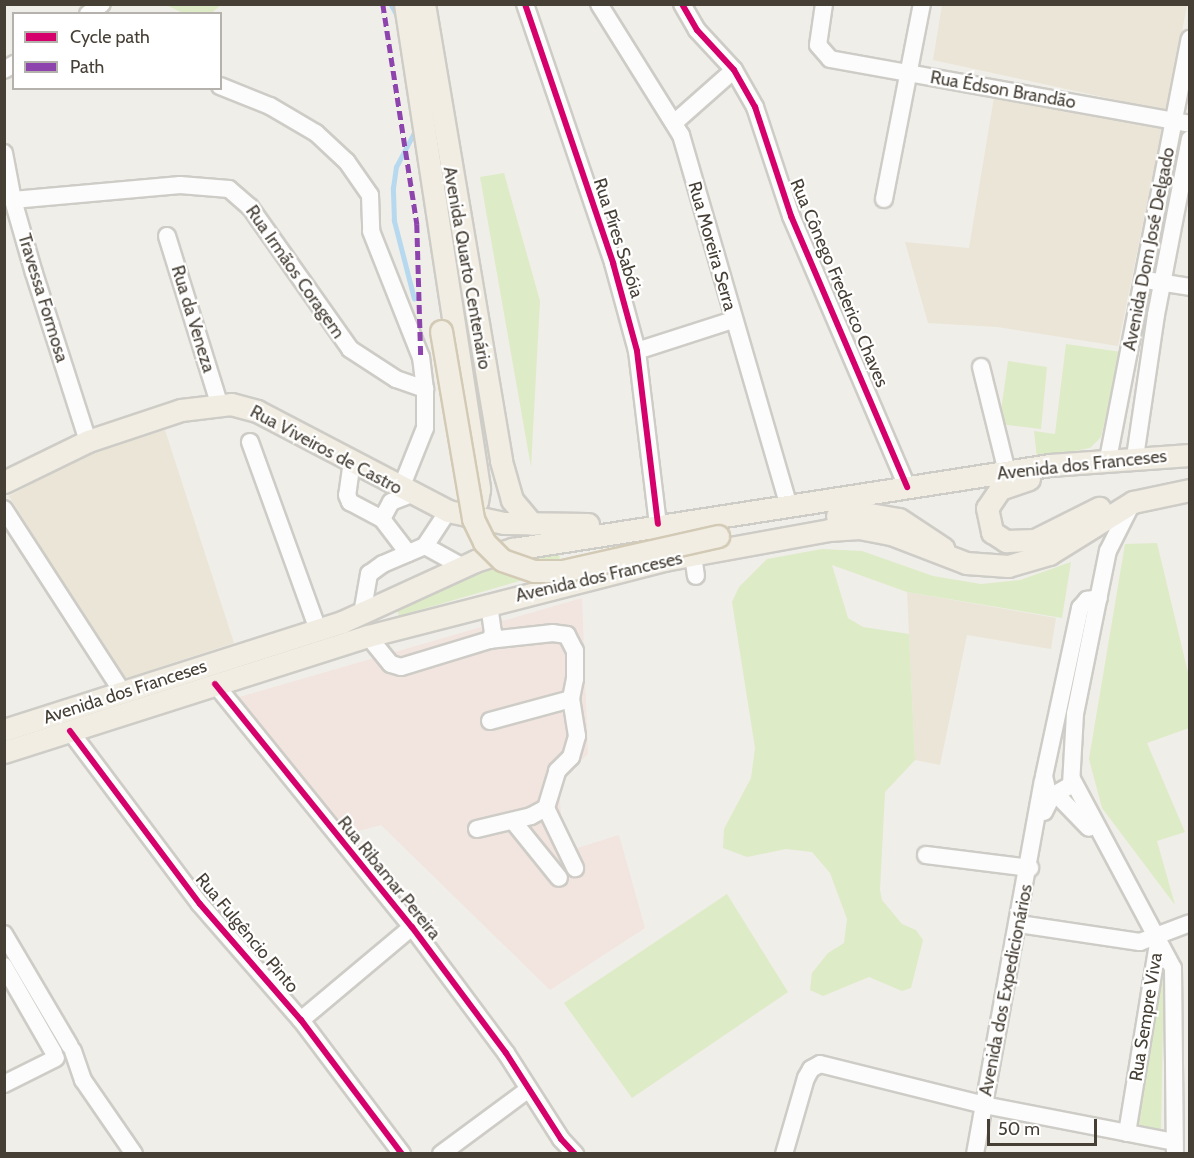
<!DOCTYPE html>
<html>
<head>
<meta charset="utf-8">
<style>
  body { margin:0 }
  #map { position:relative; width:1194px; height:1158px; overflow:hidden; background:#f0eee8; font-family:Cabin,sans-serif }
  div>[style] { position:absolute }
  .education>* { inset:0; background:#ebe5d7 }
  .medical>* { inset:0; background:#f2e4df }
  .green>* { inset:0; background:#ddebc7 }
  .stream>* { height:4.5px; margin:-2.25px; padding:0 2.25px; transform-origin:2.25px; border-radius:2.25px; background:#b7d9f0 }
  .roads { filter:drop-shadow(2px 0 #ceccc6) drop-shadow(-2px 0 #ceccc6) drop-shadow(0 2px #ceccc6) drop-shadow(0 -2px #ceccc6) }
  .minor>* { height:16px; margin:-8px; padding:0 8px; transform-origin:8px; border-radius:8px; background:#fdfcfc }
  .major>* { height:21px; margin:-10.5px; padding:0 10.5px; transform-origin:10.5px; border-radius:10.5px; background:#f1ede3 }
  .bridges { filter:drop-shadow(2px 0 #d3cab5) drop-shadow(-2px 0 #d3cab5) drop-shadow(0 2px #d3cab5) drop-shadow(0 -2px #d3cab5) }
  .major-bridge>* { height:21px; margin:-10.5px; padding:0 10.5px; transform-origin:10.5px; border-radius:10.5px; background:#f1ede3 }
  .quiet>* { height:4.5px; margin-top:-2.25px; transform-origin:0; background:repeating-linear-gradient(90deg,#8e44ad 0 9px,transparent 0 13.5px) }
  .cycleway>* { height:6px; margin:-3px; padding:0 3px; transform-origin:3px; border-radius:3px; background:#d6006c }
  span { translate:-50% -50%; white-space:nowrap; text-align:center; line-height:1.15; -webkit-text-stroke:4.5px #fff; paint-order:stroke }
  .street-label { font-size:18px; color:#463f35 }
  .frame { position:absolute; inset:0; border:6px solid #463f35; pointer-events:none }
  .legend { position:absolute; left:12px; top:12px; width:210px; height:78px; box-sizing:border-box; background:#fff; border:2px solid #b5b2ae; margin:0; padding:8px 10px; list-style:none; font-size:18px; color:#463f35 }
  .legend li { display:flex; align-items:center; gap:12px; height:30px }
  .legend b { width:30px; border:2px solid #b5b2ae }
  .scale { position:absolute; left:987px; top:1119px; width:110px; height:27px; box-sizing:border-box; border:3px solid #463f35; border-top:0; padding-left:8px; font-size:18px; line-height:21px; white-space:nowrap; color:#463f35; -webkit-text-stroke:4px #fff; paint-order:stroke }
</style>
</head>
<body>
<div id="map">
  <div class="education">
    <i style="clip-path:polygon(942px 5px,1187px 5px,1167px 111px,933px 60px)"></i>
    <i style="clip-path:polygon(994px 97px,1162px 129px,1118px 346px,997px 327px,928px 323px,905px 242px,969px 248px)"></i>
    <i style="clip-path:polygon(165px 430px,234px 643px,123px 679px,9px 496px,91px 452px)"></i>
    <i style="clip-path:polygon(907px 592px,1056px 618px,1051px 649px,967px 635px,940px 765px,915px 760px)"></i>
  </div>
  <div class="medical">
    <i style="clip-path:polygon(582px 598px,588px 754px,559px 782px,561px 816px,571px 850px,619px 835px,645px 928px,550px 990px,381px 825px,343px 835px,236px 698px)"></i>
  </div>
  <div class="green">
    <i style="clip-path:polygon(166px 5px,221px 5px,210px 14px,183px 13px)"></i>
    <i style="clip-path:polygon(504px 173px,540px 301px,531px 467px,480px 177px)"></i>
    <i style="clip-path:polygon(1066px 344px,1121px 352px,1101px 437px,1090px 448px,1037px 458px,1034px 431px,1055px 434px)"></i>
    <i style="clip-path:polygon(1008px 361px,1047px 367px,1041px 429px,999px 424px)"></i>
    <i style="clip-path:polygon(1157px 543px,1190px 681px,1189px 728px,1147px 743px,1185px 832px,1157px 841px,1175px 905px,1102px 808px,1089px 759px,1125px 544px)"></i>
    <i style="clip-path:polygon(822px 549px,862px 551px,933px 576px,981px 584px,1020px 580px,1071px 562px,1062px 618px,907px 592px,832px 565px,848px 618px,863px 627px,909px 634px,915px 760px,885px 792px,880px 890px,882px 900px,902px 924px,916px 930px,923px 940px,911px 988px,902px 991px,869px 977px,823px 996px,810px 990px,812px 973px,828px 953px,844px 943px,847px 919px,830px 873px,812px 852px,786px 849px,747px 857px,723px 848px,724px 829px,751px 778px,755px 748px,732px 602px,739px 587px,767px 559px)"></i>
    <i style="clip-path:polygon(559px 552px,560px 563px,540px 575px,399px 616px,397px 609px,493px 568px)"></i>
    <i style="clip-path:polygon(727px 894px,788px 992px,632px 1098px,564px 1003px)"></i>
    <i style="clip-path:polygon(1164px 970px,1161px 1130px,1133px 1126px)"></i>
  </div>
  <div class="stream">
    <i style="left:391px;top:4px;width:17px;rotate:62deg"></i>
    <i style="left:414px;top:299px;width:81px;rotate:-104.4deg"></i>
    <i style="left:394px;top:221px;width:33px;rotate:-92deg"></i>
    <i style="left:393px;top:188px;width:21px;rotate:-82deg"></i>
    <i style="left:396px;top:167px;width:45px;rotate:-62.3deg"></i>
  </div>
  <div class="roads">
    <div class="minor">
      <i style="left:525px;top:4px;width:274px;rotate:71.2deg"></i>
      <i style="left:613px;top:263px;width:91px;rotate:74.7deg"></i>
      <i style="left:637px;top:351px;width:174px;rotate:83.1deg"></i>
      <i style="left:599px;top:4px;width:155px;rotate:58deg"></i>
      <i style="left:681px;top:135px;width:384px;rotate:73.8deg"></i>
      <i style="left:682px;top:4px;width:30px;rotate:60deg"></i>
      <i style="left:697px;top:30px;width:54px;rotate:47.2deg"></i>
      <i style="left:734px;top:70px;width:43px;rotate:60.4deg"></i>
      <i style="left:755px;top:107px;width:115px;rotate:71.7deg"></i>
      <i style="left:791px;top:216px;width:295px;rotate:66.8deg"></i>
      <i style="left:824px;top:4px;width:41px;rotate:98.3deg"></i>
      <i style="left:818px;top:45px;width:18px;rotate:49deg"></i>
      <i style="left:830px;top:59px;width:366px;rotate:10.2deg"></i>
      <i style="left:88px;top:14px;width:17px;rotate:-36deg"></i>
      <i style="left:4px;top:70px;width:12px;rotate:-31deg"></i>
      <i style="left:220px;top:86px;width:54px;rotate:21.8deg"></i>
      <i style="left:270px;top:106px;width:53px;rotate:30.4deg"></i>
      <i style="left:316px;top:133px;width:42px;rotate:43.1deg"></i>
      <i style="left:347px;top:162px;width:40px;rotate:55.1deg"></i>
      <i style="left:370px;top:195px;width:36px;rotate:88deg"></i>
      <i style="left:371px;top:231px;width:136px;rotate:68.4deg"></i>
      <i style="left:421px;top:357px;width:32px;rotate:83deg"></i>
      <i style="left:425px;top:389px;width:39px;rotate:90deg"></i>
      <i style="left:425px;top:428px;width:65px;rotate:111.8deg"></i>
      <i style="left:674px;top:123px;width:80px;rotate:-41.5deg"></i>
      <i style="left:4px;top:153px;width:48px;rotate:79.2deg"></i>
      <i style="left:13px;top:200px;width:76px;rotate:74deg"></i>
      <i style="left:34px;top:273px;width:176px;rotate:72.2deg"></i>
      <i style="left:884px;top:199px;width:199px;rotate:-79deg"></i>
      <i style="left:13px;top:200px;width:168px;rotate:-5.1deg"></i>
      <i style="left:180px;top:185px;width:49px;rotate:4.7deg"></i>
      <i style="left:229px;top:189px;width:28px;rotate:41deg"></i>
      <i style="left:250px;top:207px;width:174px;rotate:54.8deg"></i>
      <i style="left:350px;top:349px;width:55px;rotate:33.1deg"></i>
      <i style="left:396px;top:379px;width:31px;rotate:19deg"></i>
      <i style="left:167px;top:236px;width:175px;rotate:72.7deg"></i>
      <i style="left:1152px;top:281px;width:38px;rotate:9deg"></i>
      <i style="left:637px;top:351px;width:101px;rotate:-17.9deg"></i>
      <i style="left:981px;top:367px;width:108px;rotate:76.1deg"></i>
      <i style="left:250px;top:442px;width:200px;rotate:70.1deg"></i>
      <i style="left:1135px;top:457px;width:144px;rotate:-81.6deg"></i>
      <i style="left:1156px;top:315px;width:179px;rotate:-79.1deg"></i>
      <i style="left:1108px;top:459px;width:428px;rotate:-79deg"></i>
      <i style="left:352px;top:461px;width:34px;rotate:98deg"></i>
      <i style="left:347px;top:495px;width:8px;rotate:67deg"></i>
      <i style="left:350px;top:502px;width:36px;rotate:28deg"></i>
      <i style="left:382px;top:519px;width:19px;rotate:-62deg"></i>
      <i style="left:391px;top:502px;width:22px;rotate:-21deg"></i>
      <i style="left:4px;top:509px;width:219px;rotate:57.1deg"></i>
      <i style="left:382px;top:519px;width:43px;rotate:52.6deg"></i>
      <i style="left:425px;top:546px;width:43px;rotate:28.9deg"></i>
      <i style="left:693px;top:555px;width:21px;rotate:82deg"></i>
      <i style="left:362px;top:614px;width:41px;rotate:-80.1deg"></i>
      <i style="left:369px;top:574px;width:17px;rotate:-36deg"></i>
      <i style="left:383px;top:564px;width:46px;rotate:-23.2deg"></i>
      <i style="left:425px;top:546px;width:42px;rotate:-56.7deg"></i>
      <i style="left:368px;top:636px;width:36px;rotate:51deg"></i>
      <i style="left:391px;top:664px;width:10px;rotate:17deg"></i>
      <i style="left:401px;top:667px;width:93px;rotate:-16.9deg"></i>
      <i style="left:490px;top:640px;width:8px;rotate:-67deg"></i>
      <i style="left:493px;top:633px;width:30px;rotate:-98deg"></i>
      <i style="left:215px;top:684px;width:313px;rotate:51deg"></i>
      <i style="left:412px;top:927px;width:157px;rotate:53.3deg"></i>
      <i style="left:506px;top:1053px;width:102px;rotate:57.4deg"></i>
      <i style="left:561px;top:1139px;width:21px;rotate:47deg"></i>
      <i style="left:490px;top:721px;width:84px;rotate:-15.2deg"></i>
      <i style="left:571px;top:699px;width:20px;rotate:-79deg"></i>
      <i style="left:575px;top:679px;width:28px;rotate:-90deg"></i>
      <i style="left:575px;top:651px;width:18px;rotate:-117deg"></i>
      <i style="left:567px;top:635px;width:14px;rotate:-172deg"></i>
      <i style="left:553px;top:633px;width:63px;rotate:173.7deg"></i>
      <i style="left:70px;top:731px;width:216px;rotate:53.1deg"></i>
      <i style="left:200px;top:904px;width:154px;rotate:49deg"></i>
      <i style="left:301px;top:1020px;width:168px;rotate:53deg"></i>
      <i style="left:1072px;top:779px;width:214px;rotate:61.9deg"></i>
      <i style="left:1173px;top:968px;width:186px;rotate:89.4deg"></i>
      <i style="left:1047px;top:789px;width:13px;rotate:-103deg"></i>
      <i style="left:1044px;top:776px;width:172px;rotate:-77.9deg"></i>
      <i style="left:1080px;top:608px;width:11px;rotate:-49deg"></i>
      <i style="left:1087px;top:600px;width:12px;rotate:-9deg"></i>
      <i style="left:1056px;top:794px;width:47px;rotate:45.9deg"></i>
      <i style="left:546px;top:808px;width:67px;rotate:64.2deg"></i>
      <i style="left:1044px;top:812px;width:18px;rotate:-63deg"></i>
      <i style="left:1052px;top:796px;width:22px;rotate:-30deg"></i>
      <i style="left:1071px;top:785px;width:71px;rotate:-86.8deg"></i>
      <i style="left:1075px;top:714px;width:166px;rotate:-78.6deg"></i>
      <i style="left:1108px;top:551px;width:51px;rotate:-63.4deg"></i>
      <i style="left:513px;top:821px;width:73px;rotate:51.1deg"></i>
      <i style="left:477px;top:829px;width:56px;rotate:-13.5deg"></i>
      <i style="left:531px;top:816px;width:17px;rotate:-28deg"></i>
      <i style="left:546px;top:808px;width:39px;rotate:-73deg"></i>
      <i style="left:557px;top:771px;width:20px;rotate:-45deg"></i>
      <i style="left:571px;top:757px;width:22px;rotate:-74deg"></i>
      <i style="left:577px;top:736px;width:37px;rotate:-99deg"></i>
      <i style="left:926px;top:855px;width:105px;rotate:7.1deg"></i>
      <i style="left:1019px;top:924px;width:122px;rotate:8.5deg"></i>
      <i style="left:1140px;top:942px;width:53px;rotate:-20.8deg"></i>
      <i style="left:4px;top:934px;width:130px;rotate:59.5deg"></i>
      <i style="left:4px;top:966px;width:100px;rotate:60.1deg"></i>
      <i style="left:301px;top:1020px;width:145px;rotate:-40deg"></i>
      <i style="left:73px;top:1051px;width:31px;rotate:71deg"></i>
      <i style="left:83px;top:1080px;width:90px;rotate:55.4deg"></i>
      <i style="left:4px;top:1084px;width:58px;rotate:-26.6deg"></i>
      <i style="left:1127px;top:1133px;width:199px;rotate:-80.7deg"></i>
      <i style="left:441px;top:1154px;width:109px;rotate:-36.5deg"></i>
      <i style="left:784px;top:1154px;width:79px;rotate:-73.9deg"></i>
      <i style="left:806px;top:1078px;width:10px;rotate:-61deg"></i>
      <i style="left:811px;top:1069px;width:10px;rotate:-29deg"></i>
      <i style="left:820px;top:1064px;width:169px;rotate:14deg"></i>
      <i style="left:984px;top:1105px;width:194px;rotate:11deg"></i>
      <i style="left:975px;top:1154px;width:379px;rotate:-79.7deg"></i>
    </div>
    <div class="major">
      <i style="left:405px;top:4px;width:491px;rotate:81.3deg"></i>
      <i style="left:479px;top:489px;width:12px;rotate:99deg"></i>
      <i style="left:477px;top:501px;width:15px;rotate:127deg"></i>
      <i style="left:424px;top:4px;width:463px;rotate:80.4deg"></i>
      <i style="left:501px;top:461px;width:41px;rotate:74.2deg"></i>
      <i style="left:512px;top:500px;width:31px;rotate:50deg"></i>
      <i style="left:1029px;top:479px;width:31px;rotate:161deg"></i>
      <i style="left:1000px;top:489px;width:23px;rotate:124deg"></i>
      <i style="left:987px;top:508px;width:25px;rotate:78deg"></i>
      <i style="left:992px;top:532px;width:17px;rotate:33deg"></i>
      <i style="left:1006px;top:541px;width:29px;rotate:-2deg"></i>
      <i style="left:1035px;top:540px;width:72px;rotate:-26.6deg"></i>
      <i style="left:4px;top:482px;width:93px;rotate:-26deg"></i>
      <i style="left:88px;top:441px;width:98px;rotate:-18.4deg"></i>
      <i style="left:181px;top:410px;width:50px;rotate:-6.8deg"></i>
      <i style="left:231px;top:404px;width:27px;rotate:15deg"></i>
      <i style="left:257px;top:411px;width:216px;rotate:27.6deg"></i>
      <i style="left:448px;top:511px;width:57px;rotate:12.1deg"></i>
      <i style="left:504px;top:523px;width:84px;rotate:0.7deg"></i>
      <i style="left:837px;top:516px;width:33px;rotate:-3deg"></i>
      <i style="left:870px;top:514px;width:29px;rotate:10deg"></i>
      <i style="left:899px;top:519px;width:53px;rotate:33.4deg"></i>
      <i style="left:4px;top:730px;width:355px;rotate:-17.7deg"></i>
      <i style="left:342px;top:622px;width:146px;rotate:-24.6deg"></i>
      <i style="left:475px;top:561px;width:40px;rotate:-18deg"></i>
      <i style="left:513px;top:549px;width:544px;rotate:-8.89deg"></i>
      <i style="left:1050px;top:465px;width:140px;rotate:-4.1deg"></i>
      <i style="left:4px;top:752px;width:382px;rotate:-17.7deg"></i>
      <i style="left:368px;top:636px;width:306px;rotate:-14.4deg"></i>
      <i style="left:664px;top:560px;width:168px;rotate:-10.3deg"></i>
      <i style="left:829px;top:530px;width:30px;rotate:-4deg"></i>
      <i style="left:859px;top:528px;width:33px;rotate:11deg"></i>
      <i style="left:891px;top:534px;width:80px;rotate:21.1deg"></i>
      <i style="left:966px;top:563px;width:42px;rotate:4.1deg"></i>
      <i style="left:1008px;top:566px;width:43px;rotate:-16.3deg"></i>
      <i style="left:1049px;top:554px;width:99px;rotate:-31.8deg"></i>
      <i style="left:1133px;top:502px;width:58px;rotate:-11.9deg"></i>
    </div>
  </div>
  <div class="bridges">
    <div class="major-bridge">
      <i style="left:441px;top:331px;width:191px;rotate:80.3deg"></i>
      <i style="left:473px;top:519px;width:25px;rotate:64deg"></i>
      <i style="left:484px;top:542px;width:25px;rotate:45deg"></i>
      <i style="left:502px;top:560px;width:34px;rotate:19deg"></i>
      <i style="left:534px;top:571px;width:29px"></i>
      <i style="left:563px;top:571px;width:159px;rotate:-12.7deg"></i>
    </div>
  </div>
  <div class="quiet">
    <i style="left:383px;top:4px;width:223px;rotate:81.2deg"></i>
    <i style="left:417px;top:224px;width:133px;rotate:88.3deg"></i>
  </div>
  <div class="cycleway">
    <i style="left:525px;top:4px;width:274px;rotate:71.2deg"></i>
    <i style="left:613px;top:263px;width:91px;rotate:74.7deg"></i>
    <i style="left:637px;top:351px;width:174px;rotate:83.1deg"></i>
    <i style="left:682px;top:4px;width:30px;rotate:60deg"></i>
    <i style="left:697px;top:30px;width:54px;rotate:47.2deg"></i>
    <i style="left:734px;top:70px;width:43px;rotate:60.4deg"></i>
    <i style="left:755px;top:107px;width:115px;rotate:71.7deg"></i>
    <i style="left:791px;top:216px;width:295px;rotate:66.8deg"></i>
    <i style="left:215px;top:684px;width:313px;rotate:51deg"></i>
    <i style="left:412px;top:927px;width:157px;rotate:53.3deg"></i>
    <i style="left:506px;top:1053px;width:102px;rotate:57.4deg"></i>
    <i style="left:561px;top:1139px;width:21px;rotate:47deg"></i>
    <i style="left:70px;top:731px;width:216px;rotate:53.1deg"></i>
    <i style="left:200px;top:904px;width:154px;rotate:49deg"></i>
    <i style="left:301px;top:1020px;width:168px;rotate:53deg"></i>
  </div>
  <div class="street-label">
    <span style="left:1003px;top:90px;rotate:10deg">Rua Édson Brandão</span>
    <span style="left:618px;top:238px;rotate:72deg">Rua Píres Sabóia</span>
    <span style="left:712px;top:246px;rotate:74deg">Rua Moreira Serra</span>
    <span style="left:1149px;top:249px;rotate:-79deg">Avenida Dom José Delgado</span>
    <span style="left:467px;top:268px;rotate:80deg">Avenida Quarto Centenário</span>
    <span style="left:295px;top:272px;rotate:55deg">Rua Irmãos Coragem</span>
    <span style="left:839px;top:283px;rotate:67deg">Rua Cônego Frederico Chaves</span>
    <span style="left:43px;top:298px;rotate:73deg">Travessa Formosa</span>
    <span style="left:193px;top:319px;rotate:73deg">Rua da Veneza</span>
    <span style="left:326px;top:450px;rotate:28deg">Rua Viveiros de Castro</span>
    <span style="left:1082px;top:465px;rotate:-6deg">Avenida dos Franceses</span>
    <span style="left:599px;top:577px;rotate:-13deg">Avenida dos Franceses</span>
    <span style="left:125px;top:692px;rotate:-18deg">Avenida dos Franceses</span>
    <span style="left:389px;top:878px;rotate:51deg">Rua Ribamar Pereira</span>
    <span style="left:247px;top:933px;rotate:50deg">Rua Fulgêncio Pinto</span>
    <span style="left:1006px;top:990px;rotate:-79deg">Avenida dos Expedicionários</span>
    <span style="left:1146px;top:1017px;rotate:-81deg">Rua Sempre Viva</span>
  </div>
  <div class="frame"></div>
  <ul class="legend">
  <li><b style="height:8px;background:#d6006c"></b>Cycle path</li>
  <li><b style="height:8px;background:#8e44ad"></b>Path</li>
  </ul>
  <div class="scale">50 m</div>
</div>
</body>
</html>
